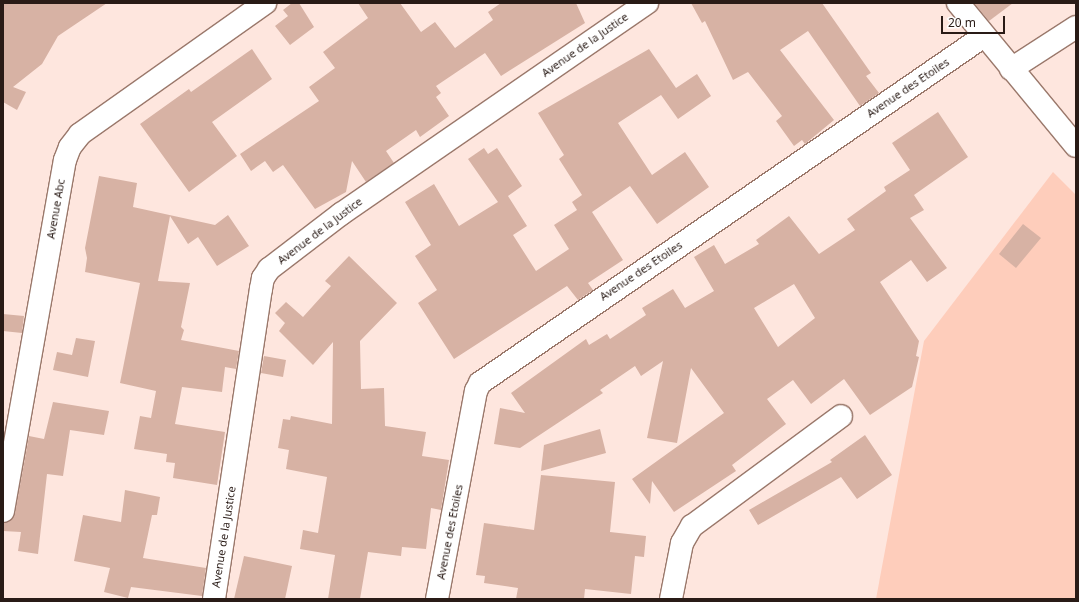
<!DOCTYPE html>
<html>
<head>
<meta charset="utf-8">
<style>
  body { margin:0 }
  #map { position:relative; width:1079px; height:602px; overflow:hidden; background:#fee6de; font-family:"Noto Sans",sans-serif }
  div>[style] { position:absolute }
  .green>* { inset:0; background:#fecdbb }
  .building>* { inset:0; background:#d7b2a4 }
  .roads { filter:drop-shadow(1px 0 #9a786b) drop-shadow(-1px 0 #9a786b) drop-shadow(0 1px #9a786b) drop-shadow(0 -1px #9a786b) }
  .minor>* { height:22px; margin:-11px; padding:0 11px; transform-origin:11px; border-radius:11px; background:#fff }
  .major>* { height:22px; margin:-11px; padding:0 11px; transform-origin:11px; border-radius:11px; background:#fff }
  span { translate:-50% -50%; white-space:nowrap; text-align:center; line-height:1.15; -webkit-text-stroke:3.5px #fff; paint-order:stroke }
  .street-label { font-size:11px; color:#291b16 }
  .frame { position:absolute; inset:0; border:4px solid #291b16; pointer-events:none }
  .scale { position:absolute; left:941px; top:16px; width:64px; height:18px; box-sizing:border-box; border:2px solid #291b16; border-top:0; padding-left:5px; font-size:12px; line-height:14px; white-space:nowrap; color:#291b16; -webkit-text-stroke:3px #fff; paint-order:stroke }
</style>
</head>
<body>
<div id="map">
  <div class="green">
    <i style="clip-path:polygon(1053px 172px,1076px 195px,1076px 599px,876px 599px,924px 341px)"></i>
  </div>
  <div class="building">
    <i style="clip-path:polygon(3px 3px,107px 3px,58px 36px,42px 64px,13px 87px,26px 92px,17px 110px,3px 102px)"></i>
    <i style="clip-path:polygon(292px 3px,299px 3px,314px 27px,290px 45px,275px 26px,288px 16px,283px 10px)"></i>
    <i style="clip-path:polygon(358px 3px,400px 3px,421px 32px,435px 22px,455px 48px,493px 20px,488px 12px,501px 3px,576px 3px,585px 23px,501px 76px,485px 53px,436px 86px,441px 93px,436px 97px,449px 116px,420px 137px,416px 130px,386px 151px,394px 163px,366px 182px,352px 161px,346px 192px,315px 209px,283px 165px,273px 172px,265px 161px,251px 171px,240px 154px,319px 101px,309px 87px,335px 68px,323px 52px,368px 18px)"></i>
    <i style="clip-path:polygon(691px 3px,822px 3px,871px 73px,866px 76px,879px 93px,860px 106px,808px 31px,780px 50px,834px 120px,805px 144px,802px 140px,794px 146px,776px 121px,782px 116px,748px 72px,733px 80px,705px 21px,702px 23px)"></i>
    <i style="clip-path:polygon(974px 3px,1013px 3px,989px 21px)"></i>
    <i style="clip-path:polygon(252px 49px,272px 79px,212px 122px,237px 156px,189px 192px,140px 124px,189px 89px,191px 92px)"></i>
    <i style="clip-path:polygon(649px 49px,676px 88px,697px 74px,711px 96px,678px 119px,661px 95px,618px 123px,652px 175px,685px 152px,709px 187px,657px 224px,630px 186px,592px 212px,623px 260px,588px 283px,593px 290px,578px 300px,567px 286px,454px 359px,418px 303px,437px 290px,415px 256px,431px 245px,405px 202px,434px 184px,459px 226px,498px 202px,468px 159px,484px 148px,488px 154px,497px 148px,522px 186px,508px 196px,527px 226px,513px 235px,536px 271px,569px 249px,554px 225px,577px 210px,572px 202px,582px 195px,559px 159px,564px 155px,538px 113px)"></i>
    <i style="clip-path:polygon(evenodd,938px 112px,968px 157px,914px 195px,924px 210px,910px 218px,947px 268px,927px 282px,911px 260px,880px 282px,919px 341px,916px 356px,919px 357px,912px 387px,870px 415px,844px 379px,811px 404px,793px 380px,767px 399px,786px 424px,732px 465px,736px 471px,674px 512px,652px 481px,650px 504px,632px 479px,724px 413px,691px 368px,677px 443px,647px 438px,663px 361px,641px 376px,635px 366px,600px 390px,603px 393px,520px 448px,494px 444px,500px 408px,525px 413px,511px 393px,586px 339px,589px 345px,607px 334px,610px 339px,646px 315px,642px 308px,673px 289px,685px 308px,714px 291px,694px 257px,714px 245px,725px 264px,759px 244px,756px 240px,789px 216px,819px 254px,855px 230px,847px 219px,886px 191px,884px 187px,910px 170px,892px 143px,938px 112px,794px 284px,815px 318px,778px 347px,754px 308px,794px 284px)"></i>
    <i style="clip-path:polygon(99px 176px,137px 183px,133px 207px,215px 225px,228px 215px,249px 246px,217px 266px,198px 237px,188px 244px,170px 216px,158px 281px,190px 283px,181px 327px,184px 330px,181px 340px,239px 351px,236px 369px,225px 367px,222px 392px,182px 387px,175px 424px,225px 432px,217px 485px,173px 478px,175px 463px,166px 462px,167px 454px,134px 449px,140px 416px,151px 418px,156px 391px,120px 383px,140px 283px,85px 272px,87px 258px,85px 248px)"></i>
    <i style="clip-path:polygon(1023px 224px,1041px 238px,1016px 268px,999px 254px)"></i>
    <i style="clip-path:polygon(349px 256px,397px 303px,360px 341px,361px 389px,384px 388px,385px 426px,426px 432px,422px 456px,449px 460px,441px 510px,431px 508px,426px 549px,402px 547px,401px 556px,368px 552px,360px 599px,328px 599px,335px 555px,300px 549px,303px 530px,318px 533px,327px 477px,286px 469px,289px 450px,278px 448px,283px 419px,290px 420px,291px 416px,332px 424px,333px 342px,313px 365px,279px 331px,285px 323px,275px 313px,286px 302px,303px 317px,331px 286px,325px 281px)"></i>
    <i style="clip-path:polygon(3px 314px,24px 316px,22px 333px,3px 331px)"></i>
    <i style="clip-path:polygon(76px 338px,95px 341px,88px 377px,53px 370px,57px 352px,72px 355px)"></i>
    <i style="clip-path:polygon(264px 356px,286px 360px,283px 377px,261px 373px)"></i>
    <i style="clip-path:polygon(53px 402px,109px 411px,104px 435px,70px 430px,63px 476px,47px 474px,38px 554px,18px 551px,21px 532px,3px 531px,3px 523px,12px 519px,15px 513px,29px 436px,44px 439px)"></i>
    <i style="clip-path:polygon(600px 429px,606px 453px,541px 471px,544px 445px)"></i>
    <i style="clip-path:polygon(865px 435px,892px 475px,857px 499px,841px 477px,758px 525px,749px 510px,832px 462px,830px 460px)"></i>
    <i style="clip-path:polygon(541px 475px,615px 482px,610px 532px,646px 536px,644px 557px,635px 556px,631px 594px,585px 589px,584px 599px,516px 599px,518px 588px,484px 583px,485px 576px,476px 575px,484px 523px,534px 530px)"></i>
    <i style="clip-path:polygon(125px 490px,160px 497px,157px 515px,152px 515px,143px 558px,206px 568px,202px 596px,131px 587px,128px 598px,104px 592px,110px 568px,74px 561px,83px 515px,121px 522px)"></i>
    <i style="clip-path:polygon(244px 556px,292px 566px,285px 599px,234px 599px)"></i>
  </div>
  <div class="roads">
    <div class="minor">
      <i style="left:1011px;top:69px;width:77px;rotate:-32.9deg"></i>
      <i style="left:3px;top:511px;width:356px;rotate:-80deg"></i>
      <i style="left:65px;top:160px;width:14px;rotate:-69deg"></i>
      <i style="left:70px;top:147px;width:16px;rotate:-52deg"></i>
      <i style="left:80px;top:134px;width:227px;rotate:-35.3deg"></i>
      <i style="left:214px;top:599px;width:314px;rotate:-81.4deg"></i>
      <i style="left:261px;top:289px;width:11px;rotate:-80deg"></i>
      <i style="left:263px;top:278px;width:11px;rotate:-56deg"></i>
      <i style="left:269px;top:269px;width:91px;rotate:-37.4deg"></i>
      <i style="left:341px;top:214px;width:372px;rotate:-34.6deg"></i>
      <i style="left:437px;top:599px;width:212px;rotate:-79.4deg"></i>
      <i style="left:476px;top:391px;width:9px;rotate:-63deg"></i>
      <i style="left:480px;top:383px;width:612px;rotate:-34.55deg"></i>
      <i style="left:671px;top:599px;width:57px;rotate:-78.9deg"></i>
      <i style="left:682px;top:543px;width:20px;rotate:-60deg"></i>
      <i style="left:692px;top:526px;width:185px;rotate:-36.4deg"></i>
    </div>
    <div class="major">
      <i style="left:958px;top:3px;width:185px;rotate:50.5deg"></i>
    </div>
  </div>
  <div class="street-label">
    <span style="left:585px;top:45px;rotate:-35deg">Avenue de la Justice</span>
    <span style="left:908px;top:88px;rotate:-34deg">Avenue des Etoiles</span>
    <span style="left:56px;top:209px;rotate:-80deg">Avenue Abc</span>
    <span style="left:320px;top:231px;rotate:-37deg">Avenue de la Justice</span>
    <span style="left:641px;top:271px;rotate:-34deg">Avenue des Etoiles</span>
    <span style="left:450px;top:532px;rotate:-79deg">Avenue des Etoiles</span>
    <span style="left:224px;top:537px;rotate:-81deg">Avenue de la Justice</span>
  </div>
  <div class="frame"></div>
  <div class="scale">20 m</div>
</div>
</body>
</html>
